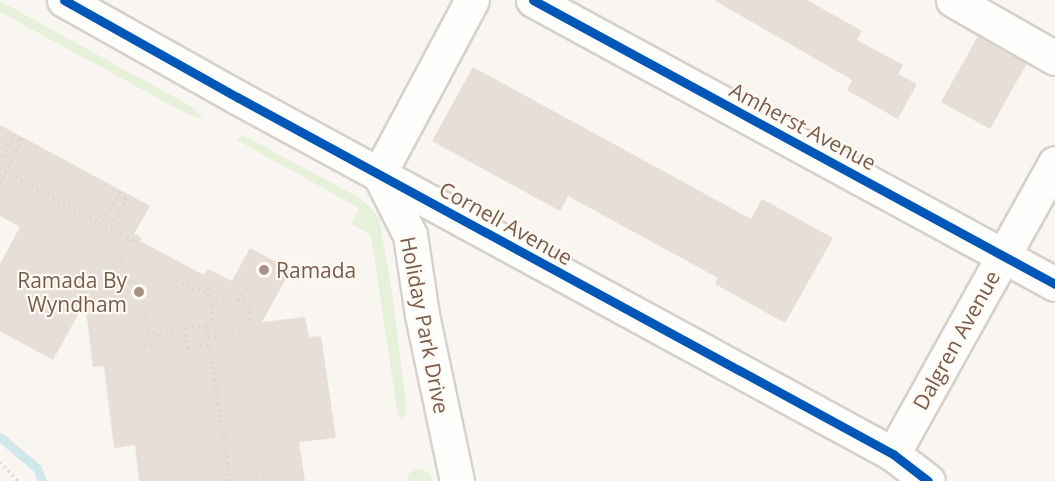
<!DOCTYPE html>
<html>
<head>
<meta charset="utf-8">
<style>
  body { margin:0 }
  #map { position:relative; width:1055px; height:481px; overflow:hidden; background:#f9f5f0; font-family:"Open Sans",sans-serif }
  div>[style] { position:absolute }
  .green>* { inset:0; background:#e7f0db }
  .stream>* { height:9px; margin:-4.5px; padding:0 4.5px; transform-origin:4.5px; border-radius:4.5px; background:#d0e8ea }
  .building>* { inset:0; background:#e6ded7 }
  .path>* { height:4px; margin-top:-2px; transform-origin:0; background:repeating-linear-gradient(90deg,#dcd5d0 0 1.5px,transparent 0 6px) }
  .roads { filter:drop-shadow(2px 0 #d7d1cb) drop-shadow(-2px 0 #d7d1cb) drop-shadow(0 2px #d7d1cb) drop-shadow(0 -2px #d7d1cb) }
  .minor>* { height:33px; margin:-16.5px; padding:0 16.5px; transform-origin:16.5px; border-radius:16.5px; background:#fefefd }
  .cycleway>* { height:9px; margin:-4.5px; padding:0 4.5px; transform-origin:4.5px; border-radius:4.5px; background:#0057b8 }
  .dots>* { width:16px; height:16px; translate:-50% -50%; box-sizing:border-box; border:3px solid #fffaf3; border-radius:50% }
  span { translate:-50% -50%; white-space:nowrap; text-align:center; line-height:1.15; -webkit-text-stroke:4.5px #fffaf3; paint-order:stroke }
  .street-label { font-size:21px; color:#7a5c4d }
  .poi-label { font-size:21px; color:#7a5c4d }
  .left { translate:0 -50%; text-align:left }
  .right { translate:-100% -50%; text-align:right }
</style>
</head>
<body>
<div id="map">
  <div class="green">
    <i style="clip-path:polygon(0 1px,194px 108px,203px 119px,189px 115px,0 12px)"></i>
    <i style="clip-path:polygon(243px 135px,354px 195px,370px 207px,379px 218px,392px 293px,405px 396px,406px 413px,402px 420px,398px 415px,371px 235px,351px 224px,359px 208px,237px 140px)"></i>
    <i style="clip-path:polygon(421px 468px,430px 474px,432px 481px,407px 481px,409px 473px)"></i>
  </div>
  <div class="stream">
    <i style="left:0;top:437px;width:48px;rotate:40deg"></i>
    <i style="left:37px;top:468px;width:14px;rotate:69deg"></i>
  </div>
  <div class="building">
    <i style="clip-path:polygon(714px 0,807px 0,862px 31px,857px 40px,903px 65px,898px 74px,917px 84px,898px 119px,847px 90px,852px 80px)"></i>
    <i style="clip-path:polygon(978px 36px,1027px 63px,990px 129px,941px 102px)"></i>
    <i style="clip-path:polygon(473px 67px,751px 219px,762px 199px,833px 238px,785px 323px,715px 284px,718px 278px,568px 196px,560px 211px,432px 141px)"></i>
    <i style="clip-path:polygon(0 125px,150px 206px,134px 234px,142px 239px,140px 241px,204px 275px,208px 269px,232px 281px,250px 248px,291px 270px,262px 322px,305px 317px,309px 337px,321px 336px,336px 438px,299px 442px,305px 481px,139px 481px,135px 445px,114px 448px,104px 366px,93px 367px,85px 302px,53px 360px,0 331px,0 264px,20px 227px,0 216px)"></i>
  </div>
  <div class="path">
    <i style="left:0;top:162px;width:28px;rotate:-63deg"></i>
    <i style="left:13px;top:137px;width:10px;rotate:24deg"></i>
    <i style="left:0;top:169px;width:149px;rotate:28.5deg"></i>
    <i style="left:131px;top:240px;width:36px;rotate:118deg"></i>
    <i style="left:114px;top:272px;width:33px;rotate:31deg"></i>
    <i style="left:142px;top:289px;width:44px;rotate:82.2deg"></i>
    <i style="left:148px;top:333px;width:37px;rotate:-6deg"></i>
    <i style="left:0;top:183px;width:51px;rotate:-62.9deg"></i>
    <i style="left:101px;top:225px;width:36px;rotate:-60deg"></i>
    <i style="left:119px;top:194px;width:9px;rotate:32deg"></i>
    <i style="left:127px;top:199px;width:34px;rotate:120deg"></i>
    <i style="left:131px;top:240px;width:4px;rotate:27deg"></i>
    <i style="left:135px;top:242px;width:7px;rotate:-63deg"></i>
    <i style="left:111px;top:278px;width:7px;rotate:-63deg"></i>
    <i style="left:176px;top:281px;width:35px;rotate:22deg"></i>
    <i style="left:208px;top:288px;width:30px;rotate:82deg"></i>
    <i style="left:212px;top:318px;width:10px;rotate:127deg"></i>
    <i style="left:206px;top:326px;width:21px;rotate:172deg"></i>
    <i style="left:185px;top:329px;width:19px;rotate:81deg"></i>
    <i style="left:188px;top:348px;width:22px;rotate:-8deg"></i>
    <i style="left:238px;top:300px;width:13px;rotate:29deg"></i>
    <i style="left:249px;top:306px;width:36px;rotate:81deg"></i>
    <i style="left:211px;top:305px;width:27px;rotate:-10deg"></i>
    <i style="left:238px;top:300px;width:13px;rotate:-58deg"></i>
    <i style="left:206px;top:326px;width:157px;rotate:81.2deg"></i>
    <i style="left:208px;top:336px;width:45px;rotate:-6.3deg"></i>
    <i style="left:144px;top:345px;width:11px;rotate:-5deg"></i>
    <i style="left:152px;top:353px;width:22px;rotate:-69deg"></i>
    <i style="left:0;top:462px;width:26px;rotate:47deg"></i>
    <i style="left:233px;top:481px;width:40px;rotate:-8.5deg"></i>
  </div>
  <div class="roads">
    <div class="minor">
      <i style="left:64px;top:0;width:198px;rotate:29.3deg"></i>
      <i style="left:237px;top:97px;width:747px;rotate:28.56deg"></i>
      <i style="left:893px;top:454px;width:44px;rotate:37.6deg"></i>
      <i style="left:533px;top:0;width:594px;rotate:28.55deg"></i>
      <i style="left:953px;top:0;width:117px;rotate:29.6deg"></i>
      <i style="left:893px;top:454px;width:333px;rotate:-60.9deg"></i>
      <i style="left:457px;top:481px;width:170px;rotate:-101.9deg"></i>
      <i style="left:422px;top:315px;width:81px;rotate:-98.5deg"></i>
      <i style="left:410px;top:235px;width:68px;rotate:-116.9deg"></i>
      <i style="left:379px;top:174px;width:197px;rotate:-61.9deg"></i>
    </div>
  </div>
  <div class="cycleway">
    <i style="left:64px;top:0;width:198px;rotate:29.3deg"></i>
    <i style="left:237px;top:97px;width:747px;rotate:28.56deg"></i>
    <i style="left:893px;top:454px;width:44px;rotate:37.6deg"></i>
    <i style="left:533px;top:0;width:594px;rotate:28.55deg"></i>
  </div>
  <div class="dots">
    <i style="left:264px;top:270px;background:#a69286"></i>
    <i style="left:139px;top:292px;background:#a69286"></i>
  </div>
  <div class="street-label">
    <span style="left:803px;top:126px;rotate:28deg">Amherst Avenue</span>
    <span style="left:506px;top:223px;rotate:29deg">Cornell Avenue</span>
    <span style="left:425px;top:325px;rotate:79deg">Holiday Park Drive</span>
    <span style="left:956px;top:340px;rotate:-61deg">Dalgren Avenue</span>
  </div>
  <div class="poi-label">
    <span class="left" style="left:276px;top:270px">Ramada</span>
    <span class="right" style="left:127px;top:292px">Ramada By<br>Wyndham</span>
  </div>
</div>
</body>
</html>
